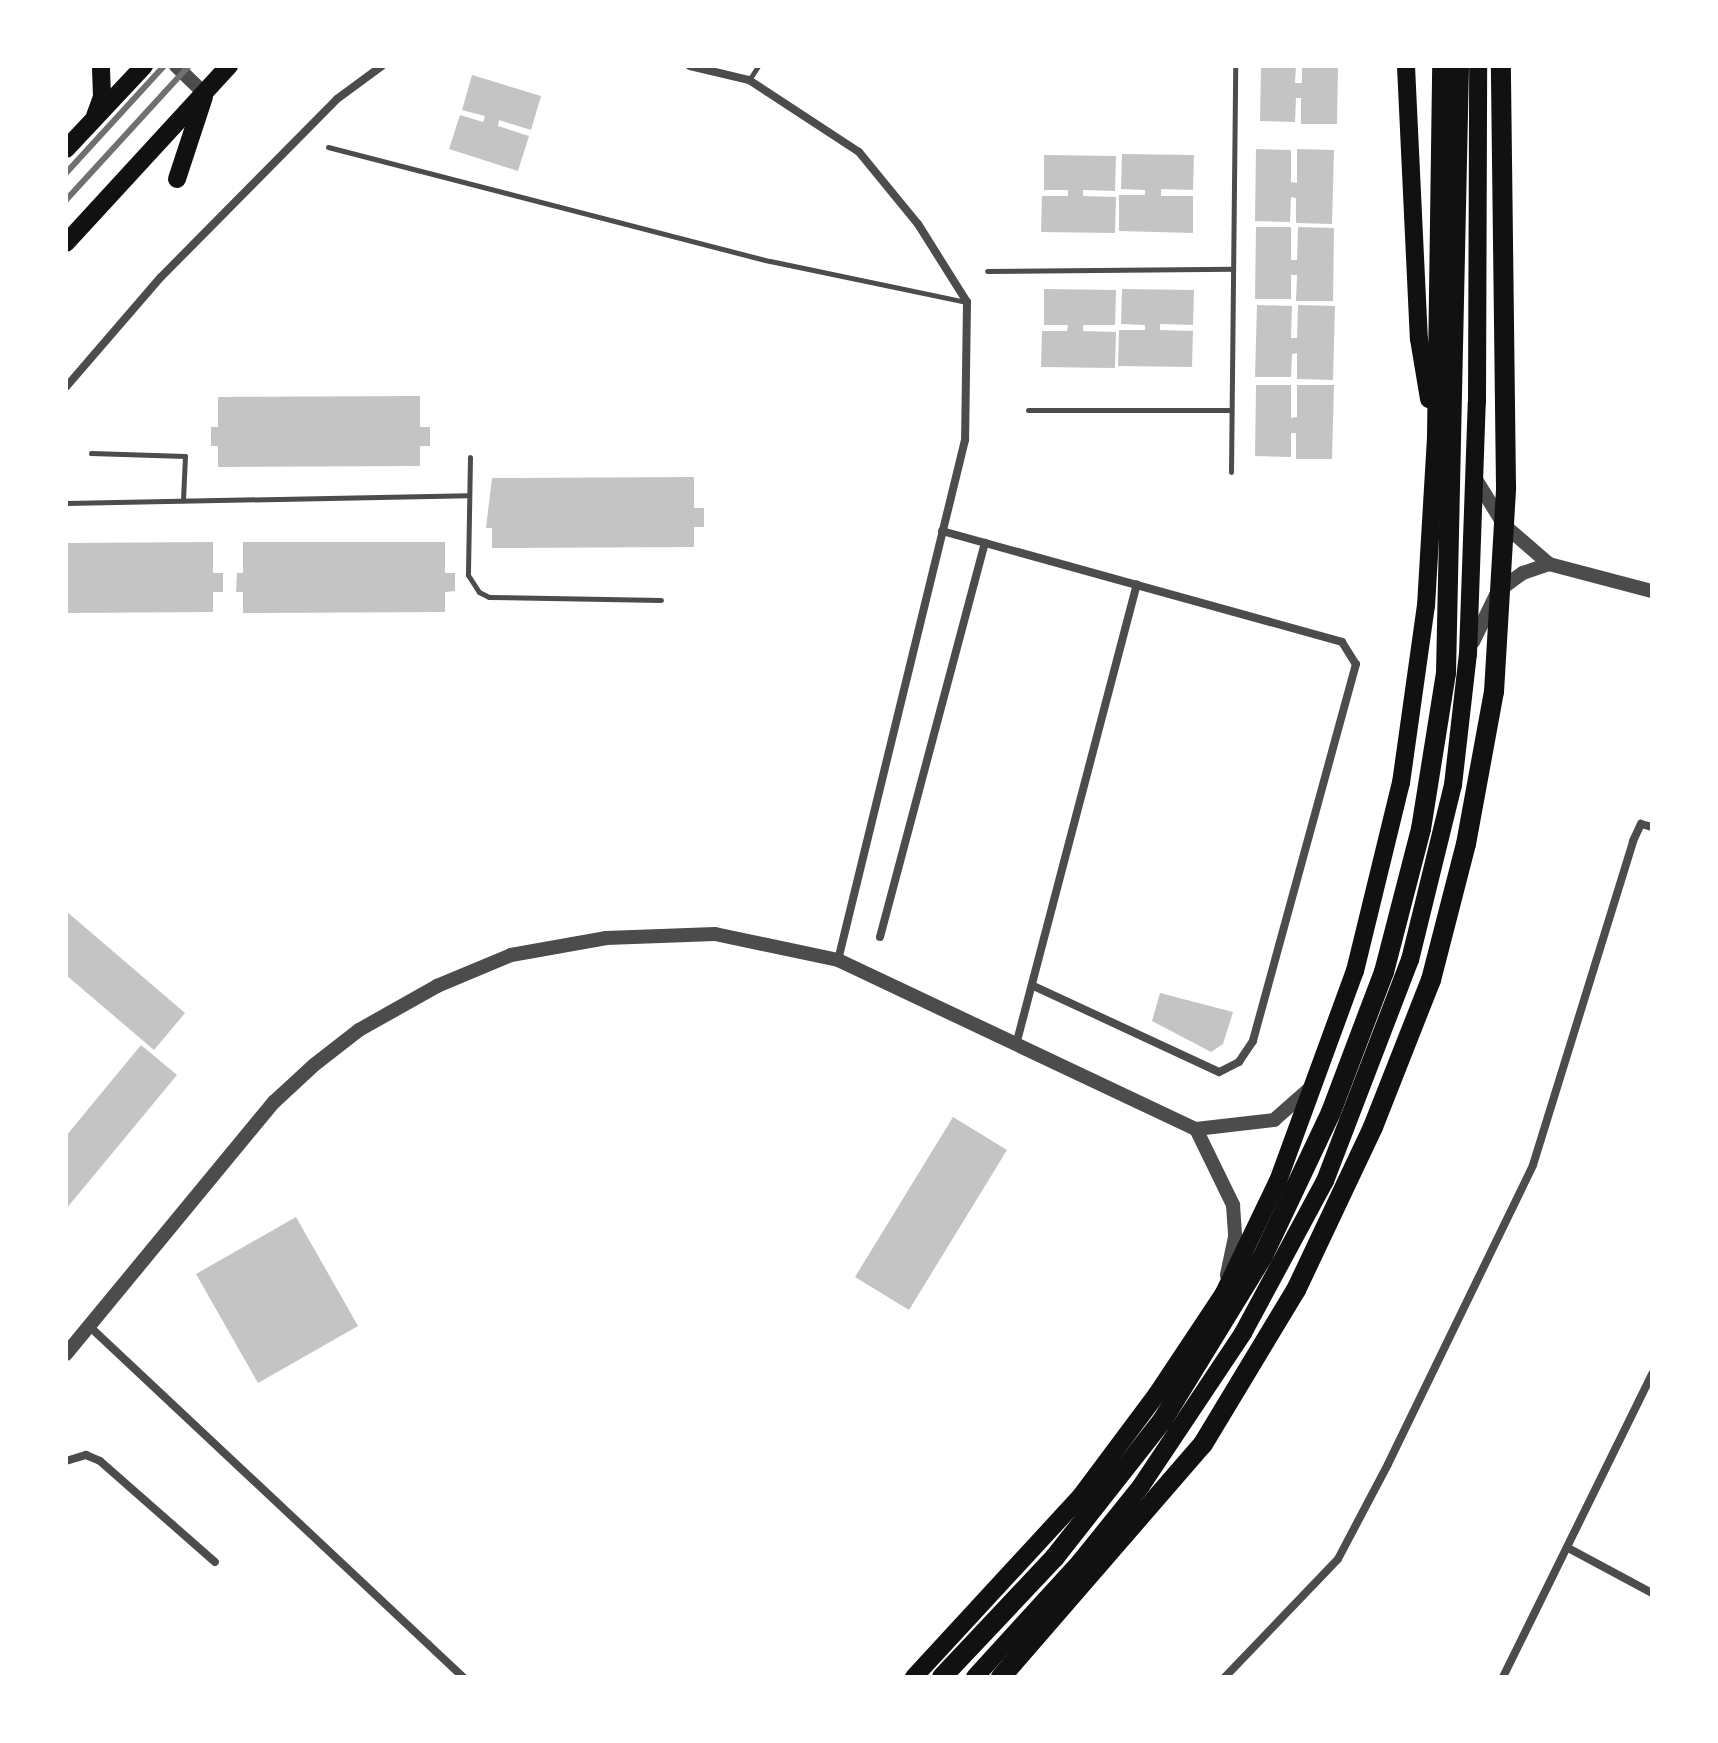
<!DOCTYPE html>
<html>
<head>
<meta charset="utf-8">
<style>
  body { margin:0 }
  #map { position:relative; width:1718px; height:1743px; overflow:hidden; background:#fff; font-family:"Roboto Serif",serif }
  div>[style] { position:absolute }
  .building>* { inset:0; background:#c4c4c4 }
  .service>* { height:5px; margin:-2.5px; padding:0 2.5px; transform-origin:2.5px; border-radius:2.5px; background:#4c4c4c }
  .minor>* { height:8px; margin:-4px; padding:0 4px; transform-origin:4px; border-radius:4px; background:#4c4c4c }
  .tertiary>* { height:14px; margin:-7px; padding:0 7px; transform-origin:7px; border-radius:7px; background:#4c4c4c }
  .primary>* { height:18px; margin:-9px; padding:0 9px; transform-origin:9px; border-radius:9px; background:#111 }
  .motorway>* { height:20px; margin:-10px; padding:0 10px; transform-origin:10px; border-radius:10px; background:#111 }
  .rail>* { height:6px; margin:-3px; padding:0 3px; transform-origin:3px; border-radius:3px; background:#707070 }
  span { translate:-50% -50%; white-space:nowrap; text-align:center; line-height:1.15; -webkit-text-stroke:7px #fff; paint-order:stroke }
  .frame { position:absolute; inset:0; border:68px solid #fff; pointer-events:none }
</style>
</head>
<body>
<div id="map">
  <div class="building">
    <i style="clip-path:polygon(1261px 66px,1296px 66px,1295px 83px,1302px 83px,1302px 66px,1338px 66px,1337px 124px,1301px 124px,1301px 98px,1296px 98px,1295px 122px,1260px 121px)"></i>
    <i style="clip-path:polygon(472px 75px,541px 96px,531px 130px,499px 120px,498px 126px,529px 136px,518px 171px,449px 149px,460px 115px,483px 122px,485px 116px,462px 110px)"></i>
    <i style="clip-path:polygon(1256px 149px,1291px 150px,1291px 182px,1297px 183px,1297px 149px,1334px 150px,1332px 224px,1296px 223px,1296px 198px,1291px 197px,1290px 222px,1255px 221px)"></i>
    <i style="clip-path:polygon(1122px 154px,1194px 155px,1193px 190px,1161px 189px,1161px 196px,1193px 196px,1193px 233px,1119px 231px,1119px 195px,1145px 195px,1145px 190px,1121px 189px)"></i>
    <i style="clip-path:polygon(1044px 155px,1116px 156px,1115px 191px,1083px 190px,1083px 196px,1116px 197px,1115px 233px,1041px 232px,1042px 196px,1068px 196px,1068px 190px,1044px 190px)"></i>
    <i style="clip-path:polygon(1256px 227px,1291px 227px,1291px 260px,1297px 260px,1298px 227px,1334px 228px,1333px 301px,1296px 301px,1297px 275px,1291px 275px,1291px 299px,1255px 299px)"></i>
    <i style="clip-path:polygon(1044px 289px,1116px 290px,1115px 325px,1083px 325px,1083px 331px,1116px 332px,1115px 368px,1041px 367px,1042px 331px,1067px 331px,1068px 325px,1044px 325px)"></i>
    <i style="clip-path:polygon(1122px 289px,1194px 290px,1193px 325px,1160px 324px,1160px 330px,1193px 331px,1192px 367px,1118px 366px,1119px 330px,1145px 330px,1145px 325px,1121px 324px)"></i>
    <i style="clip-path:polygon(1257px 305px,1292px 306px,1291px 338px,1297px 338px,1298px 305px,1335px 306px,1333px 380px,1297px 379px,1297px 353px,1292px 354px,1291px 377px,1255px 377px)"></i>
    <i style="clip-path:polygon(1256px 385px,1291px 385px,1291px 418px,1297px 417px,1297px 385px,1334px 385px,1332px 459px,1296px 459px,1296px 433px,1291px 433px,1291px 457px,1255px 456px)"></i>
    <i style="clip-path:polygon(420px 396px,420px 427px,430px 427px,430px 446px,420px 446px,420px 466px,218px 467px,218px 446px,211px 446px,211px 427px,218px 427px,218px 397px)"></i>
    <i style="clip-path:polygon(694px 477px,694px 508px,704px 508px,704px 527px,694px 527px,694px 547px,492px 548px,492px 528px,486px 528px,492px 478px)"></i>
    <i style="clip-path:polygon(213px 542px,213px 573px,223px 573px,223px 592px,213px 592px,213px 612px,66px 613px,66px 543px)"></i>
    <i style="clip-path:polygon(243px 542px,445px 542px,445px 573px,455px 573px,455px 591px,445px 592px,445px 612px,243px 613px,243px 592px,236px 592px,237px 573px,243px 573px)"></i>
    <i style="clip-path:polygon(66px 911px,185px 1013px,154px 1050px,66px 975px)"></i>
    <i style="clip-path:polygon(1160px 993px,1233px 1012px,1223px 1044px,1211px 1052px,1152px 1021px)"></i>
    <i style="clip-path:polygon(141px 1045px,177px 1075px,66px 1209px,66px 1136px)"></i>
    <i style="clip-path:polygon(953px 1117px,1007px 1150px,909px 1310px,855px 1277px)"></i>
    <i style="clip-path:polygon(296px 1217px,358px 1326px,258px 1383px,196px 1274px)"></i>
  </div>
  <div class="service">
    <i style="left:749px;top:80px;width:17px;rotate:-57deg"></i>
    <i style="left:328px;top:147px;width:456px;rotate:14.5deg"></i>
    <i style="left:770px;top:261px;width:201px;rotate:11.8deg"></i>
    <i style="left:987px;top:271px;width:246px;rotate:-0.5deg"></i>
    <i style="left:1028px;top:410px;width:203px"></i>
    <i style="left:91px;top:453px;width:94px;rotate:1.8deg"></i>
    <i style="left:185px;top:456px;width:44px;rotate:92.6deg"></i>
    <i style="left:470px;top:457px;width:118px;rotate:91deg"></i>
    <i style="left:468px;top:575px;width:20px;rotate:57deg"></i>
    <i style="left:479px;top:592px;width:11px;rotate:27deg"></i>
    <i style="left:489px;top:597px;width:172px;rotate:1deg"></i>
    <i style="left:1231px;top:472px;width:406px;rotate:-89.4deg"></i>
    <i style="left:66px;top:503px;width:402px;rotate:-1.1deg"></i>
  </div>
  <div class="minor">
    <i style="left:690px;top:66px;width:61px;rotate:13.3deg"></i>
    <i style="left:749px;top:80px;width:131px;rotate:33.2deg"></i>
    <i style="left:859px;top:152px;width:93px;rotate:50.7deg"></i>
    <i style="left:918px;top:224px;width:92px;rotate:57.9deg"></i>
    <i style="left:967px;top:302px;width:138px;rotate:90.8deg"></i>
    <i style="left:965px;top:440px;width:535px;rotate:103.72deg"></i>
    <i style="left:66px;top:387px;width:145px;rotate:-49.2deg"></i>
    <i style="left:161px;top:277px;width:250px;rotate:-45.3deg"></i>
    <i style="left:337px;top:99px;width:56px;rotate:-36.3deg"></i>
    <i style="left:942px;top:531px;width:415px;rotate:15.5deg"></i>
    <i style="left:1342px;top:642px;width:26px;rotate:58deg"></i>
    <i style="left:1356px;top:664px;width:391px;rotate:105.3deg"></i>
    <i style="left:1253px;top:1041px;width:25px;rotate:124deg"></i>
    <i style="left:1239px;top:1062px;width:22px;rotate:153deg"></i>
    <i style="left:1219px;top:1072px;width:206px;rotate:-155.1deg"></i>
    <i style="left:880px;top:937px;width:408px;rotate:-75.1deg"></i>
    <i style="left:1017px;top:1041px;width:472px;rotate:-75.3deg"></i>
    <i style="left:89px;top:1326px;width:513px;rotate:43.18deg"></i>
    <i style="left:66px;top:1461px;width:21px;rotate:-17deg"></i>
    <i style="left:86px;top:1455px;width:15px;rotate:23deg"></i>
    <i style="left:100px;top:1461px;width:153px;rotate:41.3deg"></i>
    <i style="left:1570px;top:1549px;width:93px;rotate:28.2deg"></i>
    <i style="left:1225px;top:1677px;width:163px;rotate:-46.2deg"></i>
    <i style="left:1338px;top:1559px;width:107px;rotate:-62.2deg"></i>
    <i style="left:1388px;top:1464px;width:332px;rotate:-64.1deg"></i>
    <i style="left:1533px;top:1165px;width:339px;rotate:-72.8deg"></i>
    <i style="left:1633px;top:841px;width:19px;rotate:-65deg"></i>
    <i style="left:1641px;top:824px;width:11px;rotate:15deg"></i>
    <i style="left:1503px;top:1677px;width:338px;rotate:-63.8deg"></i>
  </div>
  <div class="tertiary">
    <i style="left:176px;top:66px;width:40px;rotate:44deg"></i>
    <i style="left:1475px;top:478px;width:55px;rotate:58.3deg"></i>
    <i style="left:1504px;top:525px;width:60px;rotate:40.9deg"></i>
    <i style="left:1549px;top:564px;width:106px;rotate:14.7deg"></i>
    <i style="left:1473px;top:642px;width:57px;rotate:-63.9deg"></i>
    <i style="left:1498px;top:591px;width:31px;rotate:-36deg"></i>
    <i style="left:1523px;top:573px;width:28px;rotate:-19deg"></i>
    <i style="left:1196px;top:1129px;width:85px;rotate:64deg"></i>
    <i style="left:1233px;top:1205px;width:32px;rotate:86deg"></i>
    <i style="left:1235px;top:1237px;width:39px;rotate:102deg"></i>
    <i style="left:66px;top:1354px;width:327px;rotate:-50.5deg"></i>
    <i style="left:274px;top:1102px;width:54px;rotate:-42.8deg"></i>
    <i style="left:314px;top:1065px;width:57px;rotate:-37.9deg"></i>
    <i style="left:359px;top:1030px;width:90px;rotate:-29.4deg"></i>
    <i style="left:437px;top:986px;width:80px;rotate:-22.7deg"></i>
    <i style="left:511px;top:955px;width:97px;rotate:-10.1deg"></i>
    <i style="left:606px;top:938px;width:109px;rotate:-2.1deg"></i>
    <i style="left:715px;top:934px;width:126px;rotate:11.9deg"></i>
    <i style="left:838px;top:960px;width:396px;rotate:25.3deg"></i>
    <i style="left:1196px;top:1129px;width:79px;rotate:-6.6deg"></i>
    <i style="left:1274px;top:1120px;width:45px;rotate:-41.4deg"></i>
  </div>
  <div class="primary">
    <i style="left:1406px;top:66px;width:273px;rotate:87.3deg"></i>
    <i style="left:1419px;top:339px;width:61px;rotate:80.5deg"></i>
    <i style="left:95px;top:116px;width:20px;rotate:-70deg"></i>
    <i style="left:102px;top:97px;width:31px;rotate:-92deg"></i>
    <i style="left:66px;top:149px;width:114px;rotate:-46.8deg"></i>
    <i style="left:177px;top:179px;width:86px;rotate:-71.8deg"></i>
    <i style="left:66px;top:243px;width:241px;rotate:-47.4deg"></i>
    <i style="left:914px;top:1677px;width:246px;rotate:-47.3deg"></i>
    <i style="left:1081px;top:1496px;width:127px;rotate:-53.3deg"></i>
    <i style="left:1157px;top:1394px;width:121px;rotate:-56.4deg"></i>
    <i style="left:1224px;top:1293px;width:124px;rotate:-64.3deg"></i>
    <i style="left:1278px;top:1181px;width:224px;rotate:-69.9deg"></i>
    <i style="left:1355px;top:971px;width:194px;rotate:-76.3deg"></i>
    <i style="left:1401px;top:783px;width:179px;rotate:-82deg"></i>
    <i style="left:1426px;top:606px;width:169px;rotate:-86.6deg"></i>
    <i style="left:1436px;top:437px;width:371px;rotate:-89.2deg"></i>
    <i style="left:975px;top:1677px;width:156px;rotate:-47.6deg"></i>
    <i style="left:1080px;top:1562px;width:97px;rotate:-51.2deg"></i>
    <i style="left:1141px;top:1486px;width:184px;rotate:-56.3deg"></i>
    <i style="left:1243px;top:1333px;width:173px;rotate:-61.7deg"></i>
    <i style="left:1325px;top:1181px;width:237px;rotate:-69deg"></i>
    <i style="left:1410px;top:960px;width:180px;rotate:-76.2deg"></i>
    <i style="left:1453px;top:785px;width:132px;rotate:-83.5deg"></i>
    <i style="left:1468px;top:654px;width:252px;rotate:-88deg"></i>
    <i style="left:1477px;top:402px;width:336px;rotate:-89.8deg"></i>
  </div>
  <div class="motorway">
    <i style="left:942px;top:1677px;width:165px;rotate:-46.7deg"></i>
    <i style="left:1055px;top:1557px;width:173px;rotate:-51.8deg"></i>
    <i style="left:1162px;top:1421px;width:193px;rotate:-58.5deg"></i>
    <i style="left:1263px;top:1256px;width:159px;rotate:-64.7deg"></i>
    <i style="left:1331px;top:1112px;width:150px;rotate:-69.3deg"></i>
    <i style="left:1384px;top:972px;width:148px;rotate:-75.5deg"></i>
    <i style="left:1421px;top:829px;width:158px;rotate:-80.9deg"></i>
    <i style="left:1446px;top:673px;width:607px;rotate:-88.77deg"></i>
    <i style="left:1001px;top:1677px;width:308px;rotate:-49.1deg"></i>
    <i style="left:1203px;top:1444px;width:180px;rotate:-58.9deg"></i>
    <i style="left:1296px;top:1290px;width:180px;rotate:-64.7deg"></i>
    <i style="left:1373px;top:1127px;width:158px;rotate:-68.5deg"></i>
    <i style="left:1431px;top:980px;width:140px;rotate:-75.6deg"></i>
    <i style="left:1466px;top:844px;width:155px;rotate:-79.6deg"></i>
    <i style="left:1494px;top:692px;width:205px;rotate:-86.6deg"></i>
    <i style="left:1506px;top:487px;width:421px;rotate:-90.7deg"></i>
  </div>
  <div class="rail">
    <i style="left:66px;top:173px;width:145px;rotate:-47.5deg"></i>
    <i style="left:66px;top:200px;width:182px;rotate:-47.5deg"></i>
  </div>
  <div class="frame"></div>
</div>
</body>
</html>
